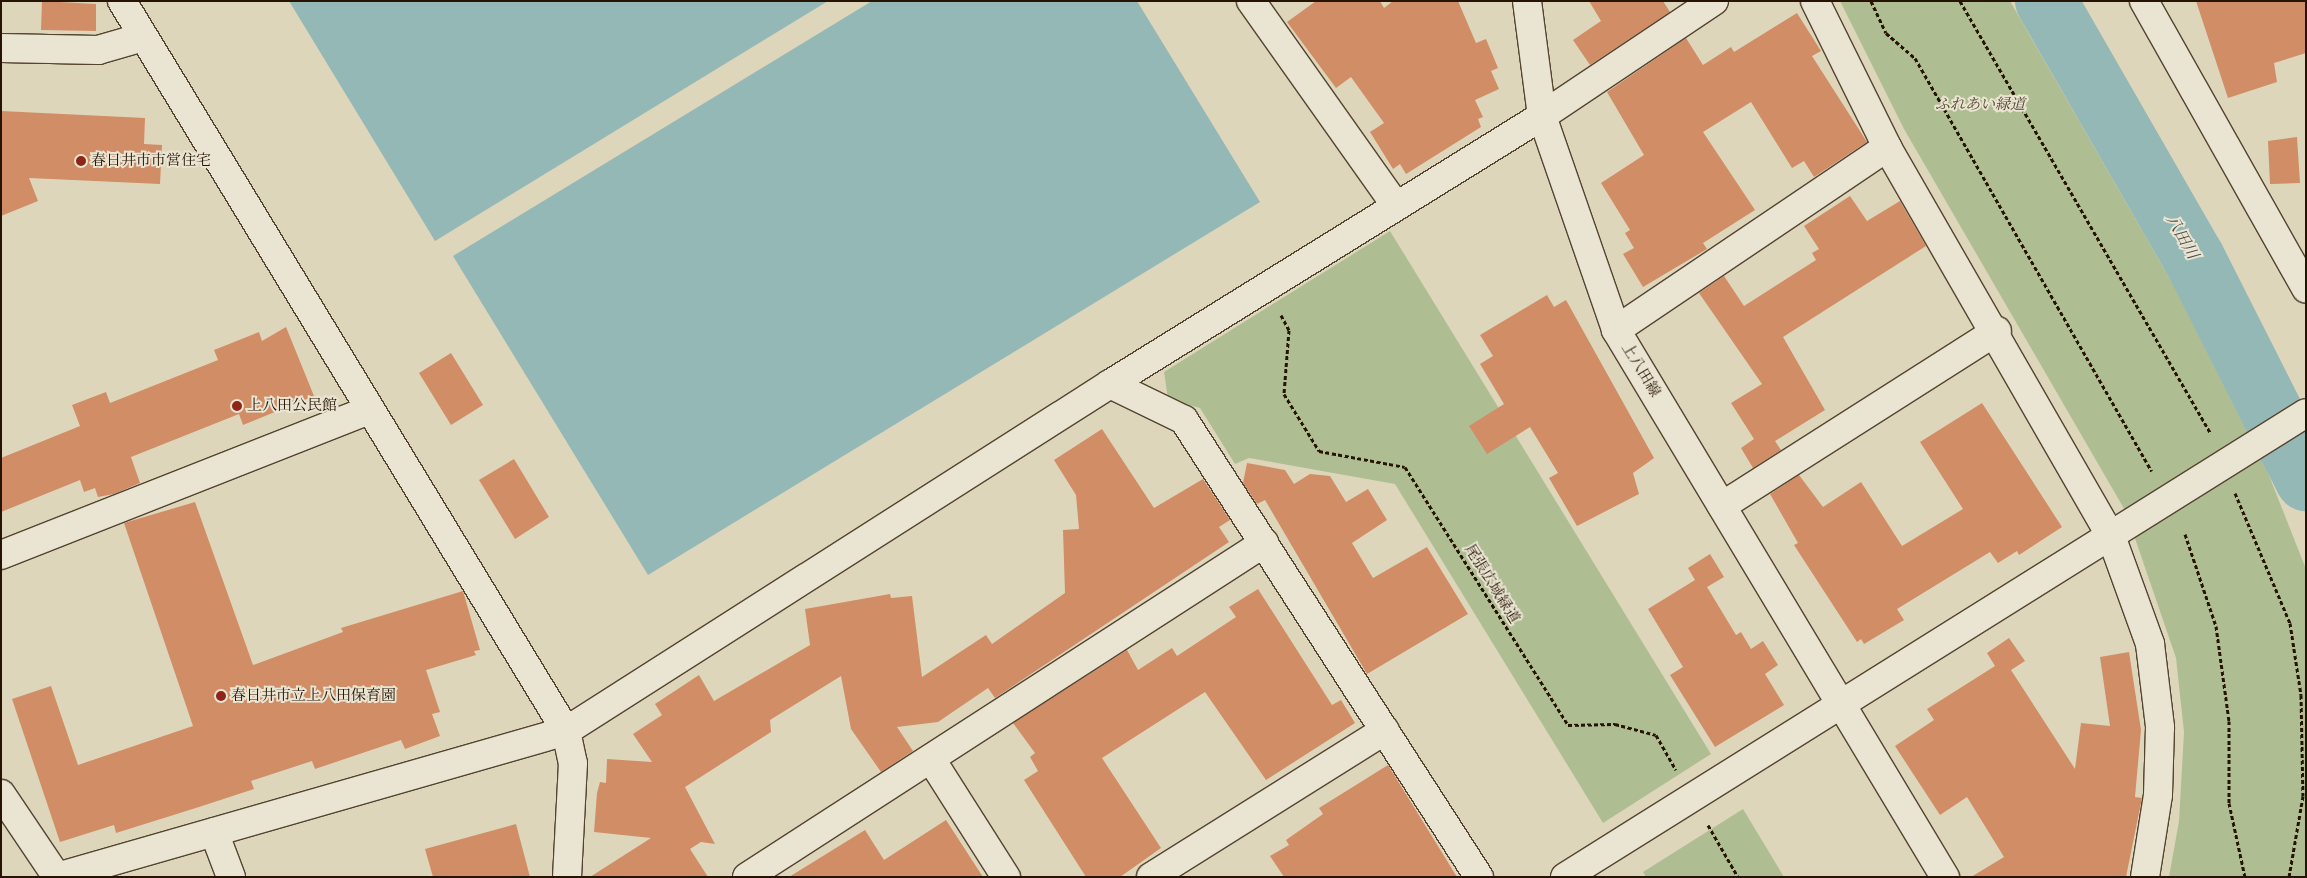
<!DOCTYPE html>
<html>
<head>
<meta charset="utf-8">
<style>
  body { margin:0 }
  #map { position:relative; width:2307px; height:878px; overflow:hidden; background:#ded6bb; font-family:"IM FELL Double Pica","Noto Serif JP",serif }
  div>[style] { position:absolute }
  .green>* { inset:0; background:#afbe92 }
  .water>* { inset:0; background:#94b8b6 }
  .river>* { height:62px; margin:-31px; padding:0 31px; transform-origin:31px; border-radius:31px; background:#94b8b6 }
  .building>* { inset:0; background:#d18d66 }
  .path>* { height:3px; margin-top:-1.5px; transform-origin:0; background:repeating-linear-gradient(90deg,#261301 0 4px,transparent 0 6.5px) }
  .roads { filter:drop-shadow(1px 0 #544430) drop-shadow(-1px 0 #544430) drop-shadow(0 1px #544430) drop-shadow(0 -1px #544430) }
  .street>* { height:28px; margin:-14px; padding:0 14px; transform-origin:14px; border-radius:14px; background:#eae4d3 }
  .secondary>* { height:28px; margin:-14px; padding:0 14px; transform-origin:14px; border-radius:14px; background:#eae4d3 }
  .dots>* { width:14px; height:14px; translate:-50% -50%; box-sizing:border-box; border:2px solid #eae4d3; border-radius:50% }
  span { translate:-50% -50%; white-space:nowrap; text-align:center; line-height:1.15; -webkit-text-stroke:4px #eae4d3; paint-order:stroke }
  .park-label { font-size:15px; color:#4f462c; font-style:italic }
  .poi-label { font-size:15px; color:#261301 }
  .left { translate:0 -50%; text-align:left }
  .street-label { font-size:15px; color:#261301 }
  .water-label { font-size:16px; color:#4c4d40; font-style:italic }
  .frame { position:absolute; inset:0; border:2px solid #261301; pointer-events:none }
</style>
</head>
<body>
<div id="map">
  <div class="green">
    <i style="clip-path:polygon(1840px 1px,2010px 1px,2238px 397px,2306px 569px,2306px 877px,2169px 877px,2179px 821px,2184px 732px,2176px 658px,2126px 512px,1904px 129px)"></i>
    <i style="clip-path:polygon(1390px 231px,1711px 754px,1603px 823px,1395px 484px,1249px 458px,1235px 464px,1200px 408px,1168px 399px,1164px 372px)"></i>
    <i style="clip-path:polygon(1743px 809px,1784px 877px,1646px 877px,1643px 872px)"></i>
  </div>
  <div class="water">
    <i style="clip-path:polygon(289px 1px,828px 1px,435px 241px)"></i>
    <i style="clip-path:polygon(872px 1px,1137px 1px,1260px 202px,648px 575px,453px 256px)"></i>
  </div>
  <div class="river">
    <i style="left:2046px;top:1px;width:297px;rotate:60.1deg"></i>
    <i style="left:2194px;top:258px;width:249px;rotate:63.2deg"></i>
  </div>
  <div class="building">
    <i style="clip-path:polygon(42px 1px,96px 4px,96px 31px,41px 30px)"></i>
    <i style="clip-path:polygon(1316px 1px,1380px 1px,1384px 8px,1393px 1px,1458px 1px,1476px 43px,1486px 39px,1498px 68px,1491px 71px,1499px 89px,1475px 100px,1483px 117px,1478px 119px,1481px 127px,1406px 174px,1400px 164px,1393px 169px,1370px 132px,1384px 123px,1351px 77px,1336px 88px,1287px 22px)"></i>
    <i style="clip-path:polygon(1589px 1px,1663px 1px,1670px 12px,1590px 65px,1573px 40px,1601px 21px)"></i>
    <i style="clip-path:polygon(2196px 1px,2306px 1px,2306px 53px,2274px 63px,2277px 82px,2228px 98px)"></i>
    <i style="clip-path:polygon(1797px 13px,1821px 51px,1812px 56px,1867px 142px,1814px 177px,1804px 161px,1792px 168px,1751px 102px,1703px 132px,1755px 210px,1703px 243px,1707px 249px,1643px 287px,1623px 254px,1634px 248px,1625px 233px,1630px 230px,1601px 183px,1644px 155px,1607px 92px,1686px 38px,1703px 65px,1731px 47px,1734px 52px)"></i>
    <i style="clip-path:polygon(1px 111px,145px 118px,144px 144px,162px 145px,160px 184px,29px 178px,38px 201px,1px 216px)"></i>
    <i style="clip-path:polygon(2297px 137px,2300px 183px,2270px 184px,2268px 141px)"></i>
    <i style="clip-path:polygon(1850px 196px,1867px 221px,1900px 201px,1926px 246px,1783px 337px,1825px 410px,1775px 441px,1781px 450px,1753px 468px,1741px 448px,1754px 439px,1731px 403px,1762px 384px,1699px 293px,1724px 276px,1744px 306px,1816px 260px,1812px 253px,1819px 249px,1804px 226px)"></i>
    <i style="clip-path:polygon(1547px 295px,1554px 307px,1566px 300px,1654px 458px,1633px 473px,1639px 494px,1577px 526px,1549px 478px,1558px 473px,1530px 427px,1487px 454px,1469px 426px,1504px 404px,1480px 364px,1493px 356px,1480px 335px)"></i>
    <i style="clip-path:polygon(286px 327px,314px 396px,243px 425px,239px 414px,131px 457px,140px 483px,114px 494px,98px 497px,95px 488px,84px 492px,80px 480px,1px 512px,1px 458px,80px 426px,72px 405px,106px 392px,110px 403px,218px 360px,214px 350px,259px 332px,262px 341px)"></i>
    <i style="clip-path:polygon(451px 353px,483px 405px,451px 425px,419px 373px)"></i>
    <i style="clip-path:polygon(1982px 403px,2062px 527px,2019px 555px,2017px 551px,1998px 563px,1990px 552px,1897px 609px,1904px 620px,1864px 644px,1861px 639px,1857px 642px,1794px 545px,1798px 543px,1770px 494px,1799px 475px,1823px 507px,1861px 482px,1902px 546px,1963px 509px,1920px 442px)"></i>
    <i style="clip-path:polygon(1102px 429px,1154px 508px,1203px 479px,1230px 520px,1219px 527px,1229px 542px,995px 698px,988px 688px,938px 722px,897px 727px,913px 751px,881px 772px,851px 729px,841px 676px,770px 720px,771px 732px,685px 787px,715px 844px,701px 842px,690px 849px,708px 877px,590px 877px,651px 838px,594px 832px,597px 793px,600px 782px,606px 783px,607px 759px,652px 762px,633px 734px,662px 715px,655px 704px,699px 675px,714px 701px,810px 645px,805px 609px,890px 594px,891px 598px,912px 596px,922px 677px,986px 635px,992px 644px,1065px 593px,1063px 530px,1079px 529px,1076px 495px,1054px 460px)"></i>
    <i style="clip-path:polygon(514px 459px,549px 517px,515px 539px,479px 480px)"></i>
    <i style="clip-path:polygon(1247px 463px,1285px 470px,1294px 484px,1310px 474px,1330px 476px,1346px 502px,1368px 489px,1387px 520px,1352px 543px,1373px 578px,1427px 547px,1468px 614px,1367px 674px,1265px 500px,1257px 504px,1243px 483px)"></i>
    <i style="clip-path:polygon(195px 502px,253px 665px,343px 632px,341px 628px,463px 591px,480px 650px,474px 651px,476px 655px,426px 670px,440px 712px,432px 714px,440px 736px,405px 749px,401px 740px,315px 769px,312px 761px,251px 781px,254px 789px,199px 807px,116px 833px,114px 825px,60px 842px,12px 699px,51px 686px,78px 765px,193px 726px,124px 523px)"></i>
    <i style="clip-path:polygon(1710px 554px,1724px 577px,1707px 587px,1736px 635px,1741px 632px,1751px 649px,1763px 641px,1778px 665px,1765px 674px,1784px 705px,1715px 747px,1670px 675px,1683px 667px,1648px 609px,1695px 580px,1688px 568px)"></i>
    <i style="clip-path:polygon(1258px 589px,1332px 705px,1341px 700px,1355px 723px,1266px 780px,1205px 692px,1102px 758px,1161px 848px,1120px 877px,1086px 877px,1024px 780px,1038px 771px,1030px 757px,1035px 753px,1013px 723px,1127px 650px,1138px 670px,1172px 648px,1177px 656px,1236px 617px,1229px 607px)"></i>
    <i style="clip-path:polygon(2009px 638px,2025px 661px,2011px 670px,2075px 769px,2081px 723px,2110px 726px,2100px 657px,2129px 652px,2141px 730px,2135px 797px,2142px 798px,2126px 877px,1971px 877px,2004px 857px,1967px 797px,1940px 815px,1895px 746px,1934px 720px,1927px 709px,1995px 666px,1987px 653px)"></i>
    <i style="clip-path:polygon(1388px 765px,1457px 877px,1284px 877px,1270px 856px,1289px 845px,1286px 840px,1323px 814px,1319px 808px)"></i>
    <i style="clip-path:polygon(946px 820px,983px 877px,789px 877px,865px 830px,884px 860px)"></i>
    <i style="clip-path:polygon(516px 824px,530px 877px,433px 877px,425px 849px)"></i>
  </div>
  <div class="path">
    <i style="left:1871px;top:1px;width:35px;rotate:65deg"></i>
    <i style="left:1886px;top:33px;width:38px;rotate:41deg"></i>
    <i style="left:1915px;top:58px;width:476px;rotate:60.2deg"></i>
    <i style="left:1960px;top:1px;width:500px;rotate:59.9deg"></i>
    <i style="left:1281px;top:315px;width:17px;rotate:62deg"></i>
    <i style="left:1289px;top:330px;width:64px;rotate:94.5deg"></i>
    <i style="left:1284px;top:394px;width:67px;rotate:58.4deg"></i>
    <i style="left:1319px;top:451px;width:87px;rotate:10.5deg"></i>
    <i style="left:1405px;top:467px;width:305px;rotate:57.7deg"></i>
    <i style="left:1568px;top:725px;width:47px;rotate:-1.2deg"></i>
    <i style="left:1615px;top:724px;width:42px;rotate:15deg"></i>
    <i style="left:1656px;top:735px;width:40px;rotate:60.3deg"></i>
    <i style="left:2235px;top:493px;width:141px;rotate:67.1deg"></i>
    <i style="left:2290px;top:623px;width:73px;rotate:81.3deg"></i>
    <i style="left:2301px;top:695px;width:101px;rotate:88.9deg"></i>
    <i style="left:2303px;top:796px;width:82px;rotate:99.8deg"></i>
    <i style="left:2185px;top:534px;width:97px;rotate:71.4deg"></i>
    <i style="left:2216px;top:626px;width:96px;rotate:82.2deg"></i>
    <i style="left:2229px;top:721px;width:82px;rotate:90deg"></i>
    <i style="left:2229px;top:803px;width:76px;rotate:77.8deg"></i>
    <i style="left:1708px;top:825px;width:60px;rotate:60deg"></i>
  </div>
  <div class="roads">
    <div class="street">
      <i style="left:122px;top:1px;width:854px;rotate:58.69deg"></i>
      <i style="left:566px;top:731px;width:33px;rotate:78deg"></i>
      <i style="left:573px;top:763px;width:114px;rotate:93deg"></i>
      <i style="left:1251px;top:1px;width:251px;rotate:54.7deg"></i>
      <i style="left:1815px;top:1px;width:163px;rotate:63.7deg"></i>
      <i style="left:1887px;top:147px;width:449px;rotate:60.1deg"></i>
      <i style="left:2111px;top:536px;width:115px;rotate:70.1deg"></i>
      <i style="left:2150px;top:644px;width:84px;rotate:83.1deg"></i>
      <i style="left:2160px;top:727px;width:68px;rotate:91.7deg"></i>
      <i style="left:2158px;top:795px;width:83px;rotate:99deg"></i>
      <i style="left:2144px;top:1px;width:330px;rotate:60.6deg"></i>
      <i style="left:1px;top:48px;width:97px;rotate:1.2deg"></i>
      <i style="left:98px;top:50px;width:47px;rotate:-16.1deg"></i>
      <i style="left:1616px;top:330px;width:327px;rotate:-34deg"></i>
      <i style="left:1110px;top:384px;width:82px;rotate:25.9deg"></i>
      <i style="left:1184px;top:420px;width:544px;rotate:57.16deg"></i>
      <i style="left:1722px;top:506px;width:326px;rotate:-32.5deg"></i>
      <i style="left:1px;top:555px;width:396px;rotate:-21.5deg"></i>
      <i style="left:1841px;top:704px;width:202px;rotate:59deg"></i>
      <i style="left:931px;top:759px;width:140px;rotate:57.6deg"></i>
      <i style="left:1px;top:794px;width:100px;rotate:56deg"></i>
      <i style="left:214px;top:832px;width:48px;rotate:69.3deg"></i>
      <i style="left:57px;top:877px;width:530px;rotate:-16deg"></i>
      <i style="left:566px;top:731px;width:645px;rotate:-32.53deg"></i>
      <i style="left:1110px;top:384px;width:508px;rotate:-31.81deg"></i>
      <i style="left:1542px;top:116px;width:207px;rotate:-33.8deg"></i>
      <i style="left:747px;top:877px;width:616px;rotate:-32.86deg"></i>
      <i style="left:1151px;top:877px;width:276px;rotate:-32.1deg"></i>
    </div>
    <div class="secondary">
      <i style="left:1527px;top:1px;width:116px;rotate:82.6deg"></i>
      <i style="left:1542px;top:116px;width:226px;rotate:70.9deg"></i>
      <i style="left:1616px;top:330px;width:436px;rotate:59deg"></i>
      <i style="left:1565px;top:877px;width:874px;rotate:-32.05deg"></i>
    </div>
  </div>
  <div class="dots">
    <i style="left:81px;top:161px;background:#8f2418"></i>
    <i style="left:237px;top:406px;background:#8f2418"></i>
    <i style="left:221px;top:696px;background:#8f2418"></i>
  </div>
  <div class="park-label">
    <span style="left:1980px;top:105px">ふれあい緑道</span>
  </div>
  <div class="poi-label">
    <span class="left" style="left:91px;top:161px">春日井市市営住宅</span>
    <span class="left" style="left:247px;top:406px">上八田公民館</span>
    <span class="left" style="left:231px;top:696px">春日井市立上八田保育園</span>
  </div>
  <div class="street-label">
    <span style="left:1641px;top:370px;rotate:59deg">上八田線</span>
    <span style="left:1492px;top:584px;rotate:58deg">尾張広域緑道</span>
  </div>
  <div class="water-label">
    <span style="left:2182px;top:237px;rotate:60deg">八田川</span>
  </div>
  <div class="frame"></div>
</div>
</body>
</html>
